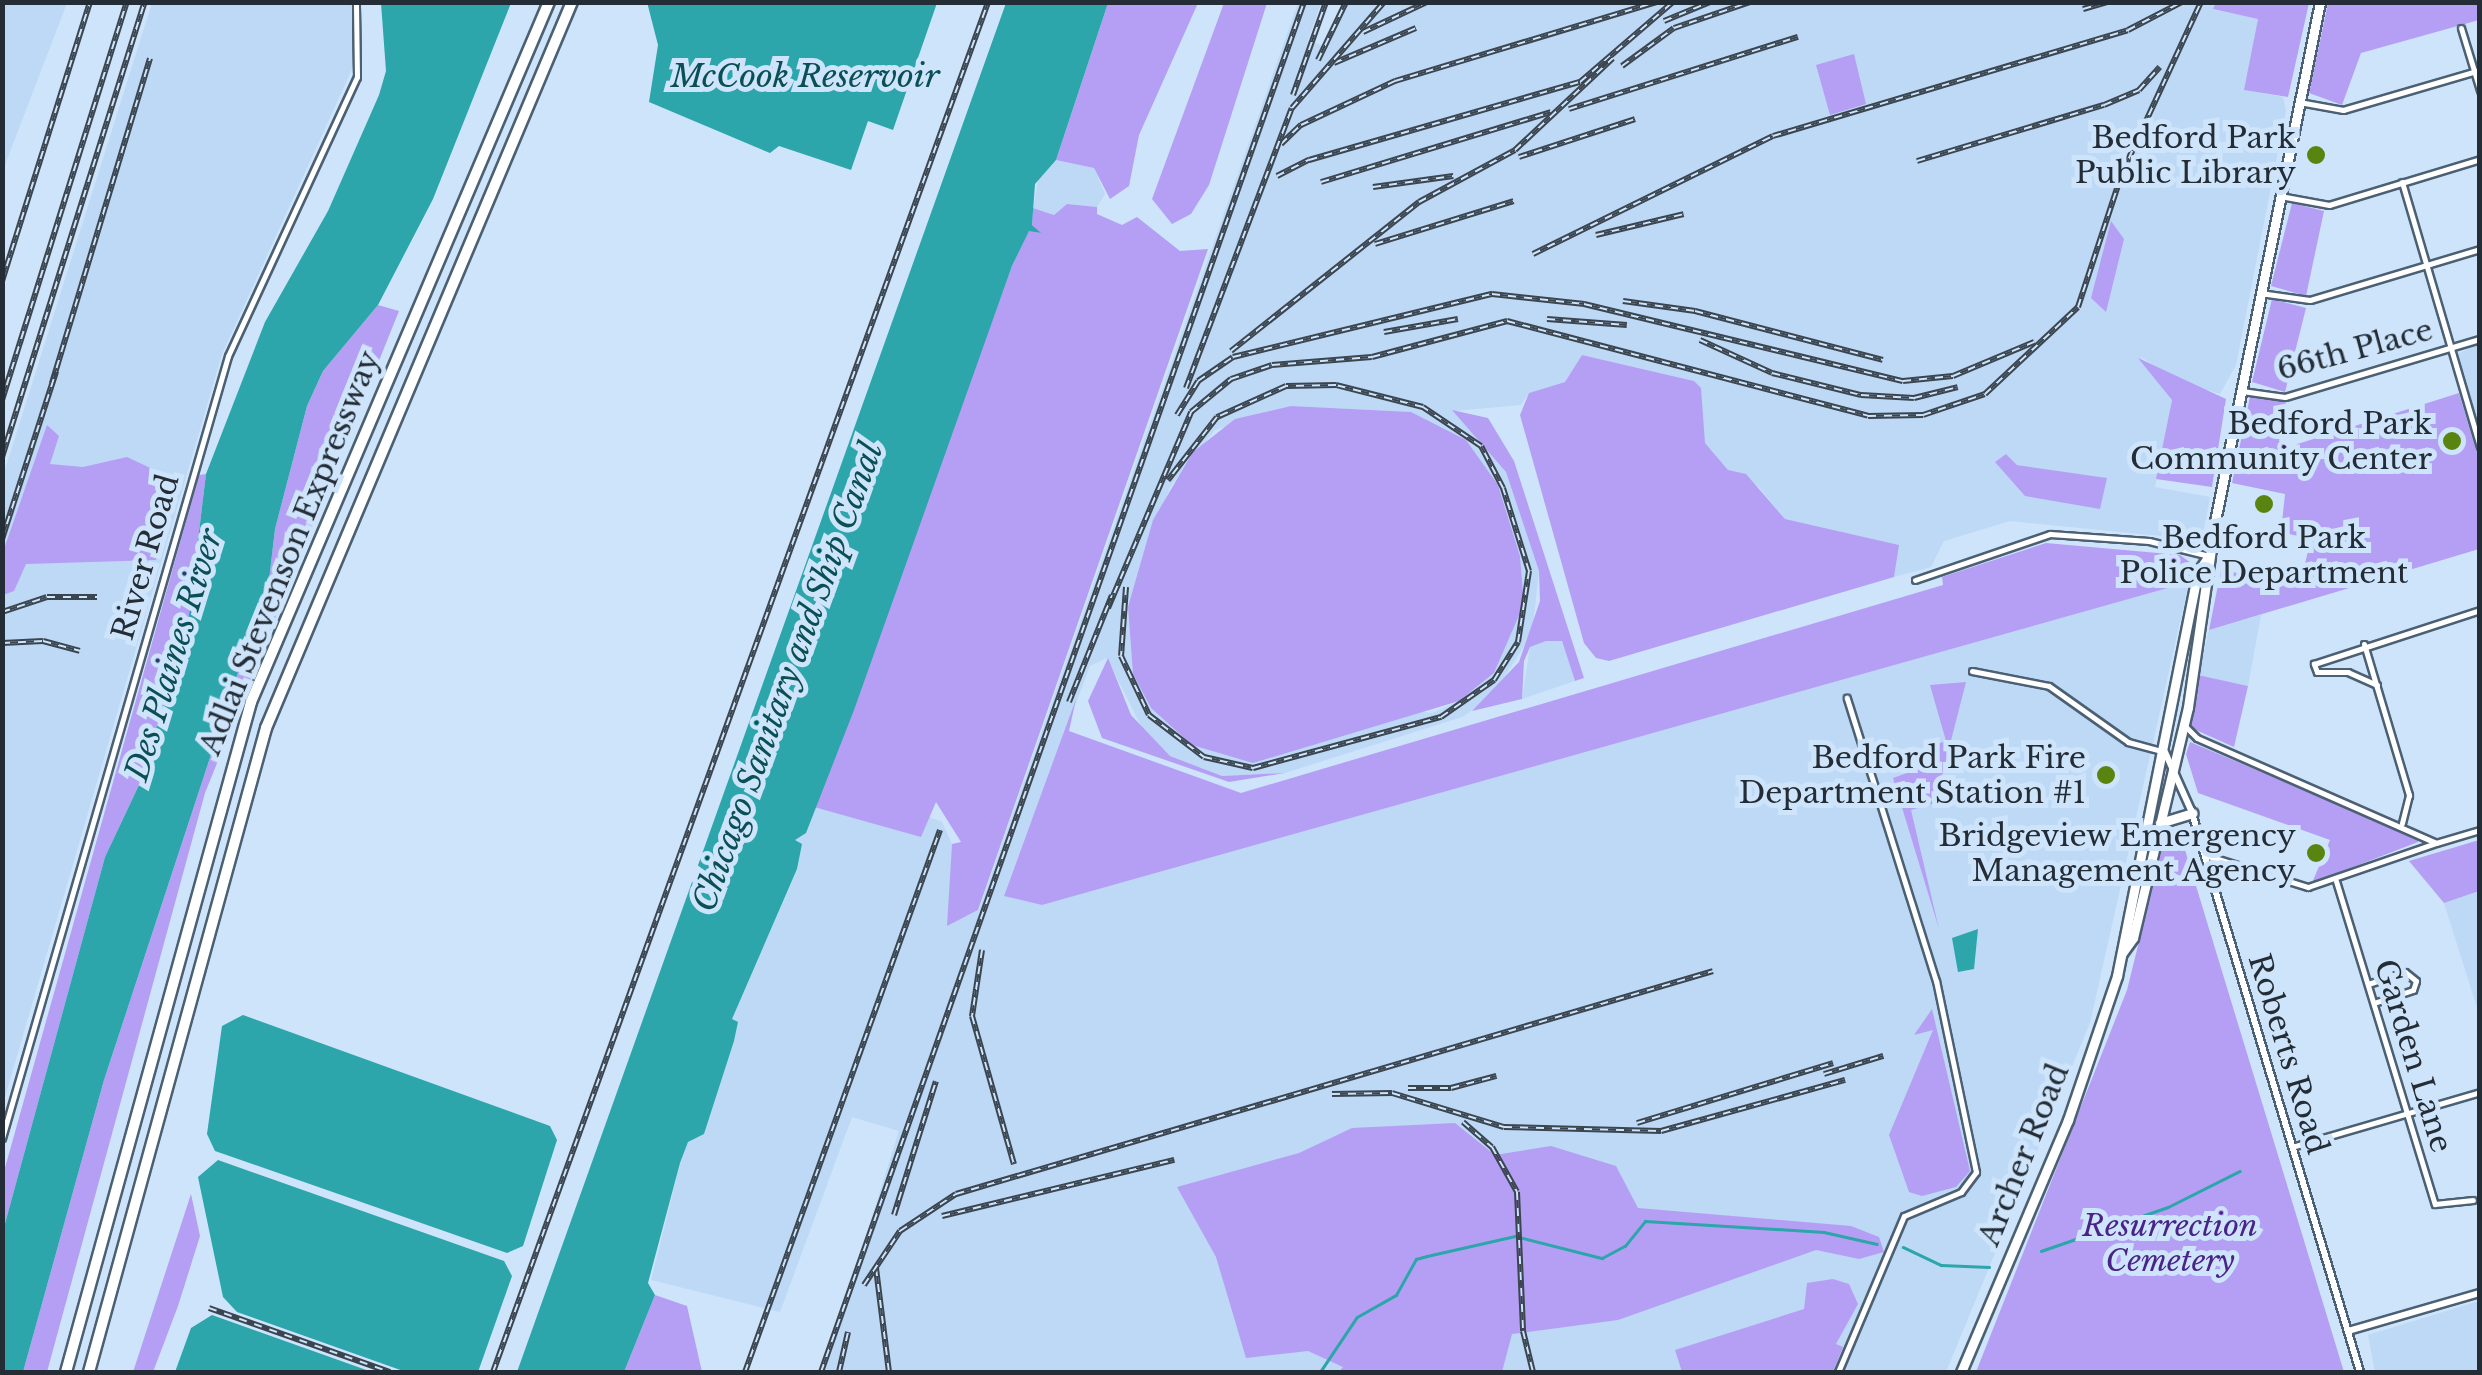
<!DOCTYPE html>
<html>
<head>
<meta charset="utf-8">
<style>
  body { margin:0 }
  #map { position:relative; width:2482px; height:1375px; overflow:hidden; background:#cde4fb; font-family:"Libre Baskerville",serif }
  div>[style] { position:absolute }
  .built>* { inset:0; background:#bdd9f5 }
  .green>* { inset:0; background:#b59ff4 }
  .water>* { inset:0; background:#2ca5ab }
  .stream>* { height:2.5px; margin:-1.25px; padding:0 1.25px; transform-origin:1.25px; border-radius:1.25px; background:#2ca5ab }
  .roads { filter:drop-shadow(2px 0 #4c6073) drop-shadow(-2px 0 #4c6073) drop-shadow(0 2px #4c6073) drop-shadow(0 -2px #4c6073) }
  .minor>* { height:5px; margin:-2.5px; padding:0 2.5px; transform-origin:2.5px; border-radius:2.5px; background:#fff }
  .tertiary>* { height:6px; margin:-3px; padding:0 3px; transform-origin:3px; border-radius:3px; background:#fff }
  .primary>* { height:9px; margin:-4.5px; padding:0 4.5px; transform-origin:4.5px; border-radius:4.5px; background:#fff }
  .motorway>* { height:10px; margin:-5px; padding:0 5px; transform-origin:5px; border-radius:5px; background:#fff }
  .rail>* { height:6px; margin-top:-3px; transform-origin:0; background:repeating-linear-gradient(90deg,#cde4fb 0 8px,#3b4550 0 16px); box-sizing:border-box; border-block:2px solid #3b4550 }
  .dots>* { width:28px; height:28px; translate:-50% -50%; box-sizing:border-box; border:5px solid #cde4fb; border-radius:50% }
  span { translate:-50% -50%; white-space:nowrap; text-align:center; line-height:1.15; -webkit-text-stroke:10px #cde4fb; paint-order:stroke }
  .poi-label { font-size:30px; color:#242c35 }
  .right { translate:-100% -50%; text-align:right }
  .street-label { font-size:30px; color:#242c35 }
  .park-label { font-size:30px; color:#4a2388; font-style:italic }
  .water-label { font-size:32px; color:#0a4f53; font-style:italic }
  .frame { position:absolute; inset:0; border:5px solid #242c35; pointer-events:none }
</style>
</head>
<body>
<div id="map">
  <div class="built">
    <i style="clip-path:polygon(3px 2px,67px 3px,3px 170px,2px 3px)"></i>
    <i style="clip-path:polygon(evenodd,1344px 2px,2216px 2px,2214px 10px,2258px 18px,2245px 90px,2283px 97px,2286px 111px,2236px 365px,2220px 394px,2173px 379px,2140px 356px,2172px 400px,2155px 487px,2210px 497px,2202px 540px,2010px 521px,1944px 541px,1931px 567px,1894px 577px,1898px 545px,1785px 519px,1758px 486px,1728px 470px,1705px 443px,1694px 381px,1582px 355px,1565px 382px,1529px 393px,1521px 405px,1454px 411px,1506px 472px,1539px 571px,1532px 634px,1491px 698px,1462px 717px,1285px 773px,1222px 776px,1170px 756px,1144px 732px,1107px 658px,1090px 666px,1004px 895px,1042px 905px,2189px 582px,2090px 1023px,1946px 1372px,823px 1372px,899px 1131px,852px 1117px,780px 1312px,651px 1280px,680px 1164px,688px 1142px,704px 1134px,734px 1041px,738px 1022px,731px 1020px,797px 870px,802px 844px,795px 840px,814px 807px,920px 836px,929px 817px,942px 822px,952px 844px,948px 925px,979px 910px,1298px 3px,1321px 3px,1308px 40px,1323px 46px,1344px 2px,1291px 406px,1411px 412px,1498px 485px,1520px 556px,1524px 604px,1494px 673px,1459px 701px,1432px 713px,1133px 674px,1128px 607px,1170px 487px,1215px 430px,1291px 406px,1344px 2px,2006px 454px,2017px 465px,2106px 478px,2100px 508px,1996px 462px,2006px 454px)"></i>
    <i style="clip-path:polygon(152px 3px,353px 3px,354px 65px,222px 354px,3px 1104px,3px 476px)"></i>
    <i style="clip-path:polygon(1056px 160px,1094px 168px,1105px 194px,1097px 207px,1067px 204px,1054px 215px,1033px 208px,1039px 174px)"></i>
    <i style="clip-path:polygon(2479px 343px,2479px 415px,2474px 416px,2456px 355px)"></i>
    <i style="clip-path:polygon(2261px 615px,2248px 686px,2198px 675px,2209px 630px)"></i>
    <i style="clip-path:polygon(1546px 641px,1562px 641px,1575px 681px,1522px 699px,1530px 647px)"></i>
    <i style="clip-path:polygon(2479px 891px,2479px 1014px,2444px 903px)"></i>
    <i style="clip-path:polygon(2479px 1301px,2479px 1372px,2375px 1372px,2368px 1335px)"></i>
  </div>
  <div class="green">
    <i style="clip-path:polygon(1108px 3px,1198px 3px,1139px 135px,1129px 186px,1110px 199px,1094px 168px,1056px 160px)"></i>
    <i style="clip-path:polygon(1224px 3px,1267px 3px,1209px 185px,1191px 214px,1172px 224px,1152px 199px)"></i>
    <i style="clip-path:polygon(2216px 3px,2309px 3px,2288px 97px,2244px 90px,2258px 19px,2213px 9px)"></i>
    <i style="clip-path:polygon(2328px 3px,2479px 3px,2479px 20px,2361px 53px,2342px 105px,2309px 93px)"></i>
    <i style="clip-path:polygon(1854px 54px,1866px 104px,1830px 115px,1816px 65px)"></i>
    <i style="clip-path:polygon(2292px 203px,2324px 211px,2306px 296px,2271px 286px)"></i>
    <i style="clip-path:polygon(1067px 204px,1097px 207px,1097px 214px,1122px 225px,1137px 217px,1180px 251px,1208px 249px,978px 910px,947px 926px,952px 844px,961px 842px,936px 802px,921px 837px,814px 807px,1012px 266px,1029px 230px,1040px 233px,1032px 225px,1033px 208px,1054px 215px)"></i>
    <i style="clip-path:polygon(2111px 221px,2124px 239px,2106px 312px,2091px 298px)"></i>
    <i style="clip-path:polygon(2272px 299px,2306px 308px,2285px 392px,2252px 382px)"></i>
    <i style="clip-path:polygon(378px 305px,399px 311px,205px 793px,47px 1372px,23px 1372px,104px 1080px,249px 639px,265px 614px,275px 529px,307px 406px,323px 371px)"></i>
    <i style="clip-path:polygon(1582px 355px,1694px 381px,1701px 388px,1705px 443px,1728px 470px,1746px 474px,1785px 519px,1899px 545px,1894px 577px,1609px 661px,1596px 658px,1584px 643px,1520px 415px,1529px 393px,1565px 382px)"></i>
    <i style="clip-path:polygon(2138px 358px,2226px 399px,2212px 487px,2156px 479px,2172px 400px)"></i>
    <i style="clip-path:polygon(2459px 393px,2479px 460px,2479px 549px,2209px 630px,2221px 570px,2300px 584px,2311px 539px,2281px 532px,2285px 494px,2232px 483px,2250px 397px,2286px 402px,2279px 441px,2288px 447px)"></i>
    <i style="clip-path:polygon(1291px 406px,1411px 412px,1466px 440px,1498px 485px,1520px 556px,1524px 604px,1494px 673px,1459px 701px,1253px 763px,1192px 745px,1151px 708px,1133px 674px,1128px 607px,1153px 520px,1193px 452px,1235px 419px)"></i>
    <i style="clip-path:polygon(1452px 410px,1488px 418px,1514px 461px,1584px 678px,1575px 681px,1562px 641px,1546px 641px,1530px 647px,1524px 661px,1522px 699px,1472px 711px,1519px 662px,1540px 601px,1539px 571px,1506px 472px)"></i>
    <i style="clip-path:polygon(47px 425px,59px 436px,50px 464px,83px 467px,127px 457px,178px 481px,156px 560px,26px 564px,14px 591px,3px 595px,3px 552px)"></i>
    <i style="clip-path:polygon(2006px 454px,2017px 465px,2107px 478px,2100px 509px,2025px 496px,1995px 462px)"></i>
    <i style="clip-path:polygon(206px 474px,188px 623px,139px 785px,105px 857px,3px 1231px,3px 1175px,199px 475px)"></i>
    <i style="clip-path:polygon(2046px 543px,2180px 555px,2191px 563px,2189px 582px,1042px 905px,1004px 896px,1076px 699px,1069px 731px,1241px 793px,1943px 585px,1942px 577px)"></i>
    <i style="clip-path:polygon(1108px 658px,1131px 715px,1170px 756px,1222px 776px,1285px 773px,1229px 782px,1102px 738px,1088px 701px)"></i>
    <i style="clip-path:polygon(2198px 675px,2248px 686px,2234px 747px,2189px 727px)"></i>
    <i style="clip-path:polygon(1966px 682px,1935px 803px,1911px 810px,1939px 929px,1893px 778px,1907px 773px,1903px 755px,1946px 741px,1930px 685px)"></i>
    <i style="clip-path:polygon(2190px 742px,2417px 837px,2418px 842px,2312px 883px,2330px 840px,2198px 793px,2186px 754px)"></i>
    <i style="clip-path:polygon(2179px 830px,2344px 1372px,1976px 1372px,2127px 990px,2166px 833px)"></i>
    <i style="clip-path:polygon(2479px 840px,2479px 891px,2444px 903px,2409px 861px)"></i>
    <i style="clip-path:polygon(1932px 1009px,1970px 1171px,1956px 1187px,1922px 1196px,1909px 1192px,1889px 1135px,1933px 1030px,1914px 1035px)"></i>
    <i style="clip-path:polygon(1455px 1123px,1495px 1155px,1551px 1146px,1616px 1166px,1638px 1208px,1851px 1226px,1879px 1237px,1884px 1252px,1859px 1259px,1816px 1250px,1618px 1320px,1512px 1334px,1502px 1372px,1339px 1372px,1343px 1367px,1308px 1351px,1246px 1358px,1216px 1257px,1177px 1187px,1299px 1153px,1352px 1128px)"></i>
    <i style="clip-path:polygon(191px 1194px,200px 1236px,178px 1306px,153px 1372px,133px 1372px)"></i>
    <i style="clip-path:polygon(1833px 1279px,1849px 1284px,1858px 1304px,1836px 1344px,1843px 1347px,1833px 1372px,1682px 1372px,1675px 1350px,1804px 1309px,1807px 1283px)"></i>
    <i style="clip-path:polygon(655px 1295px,687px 1306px,702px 1372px,624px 1372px)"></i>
  </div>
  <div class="water">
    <i style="clip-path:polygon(647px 2px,937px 2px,937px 3px,893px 130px,868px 121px,851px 170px,779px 146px,770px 153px,649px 102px,658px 45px)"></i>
    <i style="clip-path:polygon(381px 3px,511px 3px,433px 199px,378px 305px,323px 371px,307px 406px,275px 529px,265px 614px,249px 639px,104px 1080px,23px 1372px,3px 1372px,3px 1231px,105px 857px,139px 785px,188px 623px,206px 474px,265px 322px,328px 211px,379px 95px,386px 71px)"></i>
    <i style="clip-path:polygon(1006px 3px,1108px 3px,1056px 160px,1035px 184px,1032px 225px,1041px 233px,1029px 231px,1012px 266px,854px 710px,806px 833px,795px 840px,802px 844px,797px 869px,732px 1019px,738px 1022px,734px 1041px,704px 1134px,688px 1142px,680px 1163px,648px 1283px,655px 1295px,624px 1372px,517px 1372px)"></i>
    <i style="clip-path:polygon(1978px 929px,1974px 969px,1958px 972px,1952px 938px)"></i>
    <i style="clip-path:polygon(243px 1015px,550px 1126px,557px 1140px,523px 1246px,507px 1253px,215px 1151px,207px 1134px,222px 1026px)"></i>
    <i style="clip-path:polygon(218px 1160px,504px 1261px,512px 1276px,478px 1372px,406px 1372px,237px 1312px,223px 1297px,198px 1177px)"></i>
    <i style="clip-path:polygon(212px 1315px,372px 1372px,175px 1372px,191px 1328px)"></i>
  </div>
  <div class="stream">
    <i style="left:1903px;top:1247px;width:42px;rotate:25.3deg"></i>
    <i style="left:1941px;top:1265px;width:48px;rotate:2.4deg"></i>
    <i style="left:2041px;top:1251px;width:134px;rotate:-19.1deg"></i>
    <i style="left:2168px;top:1207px;width:80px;rotate:-26.6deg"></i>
    <i style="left:1320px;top:1372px;width:66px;rotate:-56.1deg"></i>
    <i style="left:1357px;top:1317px;width:45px;rotate:-29.4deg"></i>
    <i style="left:1396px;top:1295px;width:41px;rotate:-60.9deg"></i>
    <i style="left:1416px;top:1259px;width:11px;rotate:-15deg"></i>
    <i style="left:1427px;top:1256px;width:90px;rotate:-12.8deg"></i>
    <i style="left:1515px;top:1236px;width:90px;rotate:14.2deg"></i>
    <i style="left:1602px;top:1258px;width:26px;rotate:-28deg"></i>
    <i style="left:1625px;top:1246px;width:32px;rotate:-51deg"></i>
    <i style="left:1645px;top:1221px;width:179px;rotate:3.5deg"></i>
    <i style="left:1824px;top:1232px;width:54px;rotate:12.8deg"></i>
  </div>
  <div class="roads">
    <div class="minor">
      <i style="left:2461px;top:28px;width:65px;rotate:73deg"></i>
      <i style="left:2299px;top:102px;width:45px;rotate:10.3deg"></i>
      <i style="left:2343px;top:110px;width:143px;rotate:-16.3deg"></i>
      <i style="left:2402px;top:182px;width:276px;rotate:73.6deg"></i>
      <i style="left:2280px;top:196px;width:50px;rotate:10.4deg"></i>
      <i style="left:2329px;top:205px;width:158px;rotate:-16.9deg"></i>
      <i style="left:2260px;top:293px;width:50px;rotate:8deg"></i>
      <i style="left:2310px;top:300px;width:177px;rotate:-16.7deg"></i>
      <i style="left:2242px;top:391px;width:43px;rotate:7.9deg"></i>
      <i style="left:2285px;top:397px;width:203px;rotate:-16.6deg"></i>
      <i style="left:1915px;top:580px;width:143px;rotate:-18.8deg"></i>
      <i style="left:2050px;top:534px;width:99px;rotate:4deg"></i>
      <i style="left:2149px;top:541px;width:62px;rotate:14deg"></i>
      <i style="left:2364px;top:644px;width:158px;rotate:73.4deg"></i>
      <i style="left:2409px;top:795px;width:29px;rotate:104deg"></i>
      <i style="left:1972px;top:671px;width:78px;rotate:11deg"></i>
      <i style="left:2049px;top:686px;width:97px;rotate:35.3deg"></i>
      <i style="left:2128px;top:742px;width:35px;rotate:15deg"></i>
      <i style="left:2377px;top:685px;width:32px;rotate:-156deg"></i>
      <i style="left:2348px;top:672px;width:31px;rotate:180deg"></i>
      <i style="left:2317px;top:672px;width:9px;rotate:-111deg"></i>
      <i style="left:2314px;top:664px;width:175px;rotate:-18deg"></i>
      <i style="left:2184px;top:725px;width:18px;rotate:45deg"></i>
      <i style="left:2197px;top:738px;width:261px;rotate:23.7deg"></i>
      <i style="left:2436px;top:843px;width:46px;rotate:-16.5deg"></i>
      <i style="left:2205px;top:855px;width:108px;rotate:17.3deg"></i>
      <i style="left:2308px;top:887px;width:135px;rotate:-19deg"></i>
      <i style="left:2336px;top:881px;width:338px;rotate:73deg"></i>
      <i style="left:2435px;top:1204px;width:38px;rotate:-6deg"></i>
      <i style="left:2368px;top:984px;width:39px;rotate:-18deg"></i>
      <i style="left:2405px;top:972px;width:14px;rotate:39deg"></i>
      <i style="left:2416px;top:981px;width:9px;rotate:108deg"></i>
      <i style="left:2413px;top:990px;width:41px;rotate:161.6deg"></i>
      <i style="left:2px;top:1138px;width:814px;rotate:-73.88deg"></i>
      <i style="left:228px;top:356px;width:307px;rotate:-65.2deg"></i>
      <i style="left:357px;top:77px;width:75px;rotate:-90.8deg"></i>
      <i style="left:2292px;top:1147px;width:196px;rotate:-16.3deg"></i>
      <i style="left:1838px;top:1372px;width:169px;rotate:-67.1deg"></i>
      <i style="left:1904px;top:1216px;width:62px;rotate:-22.8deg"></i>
      <i style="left:1961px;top:1192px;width:25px;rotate:-53deg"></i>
      <i style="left:1976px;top:1172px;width:195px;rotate:-101.8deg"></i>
      <i style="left:1936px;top:981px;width:297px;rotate:-107.5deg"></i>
    </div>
    <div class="tertiary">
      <i style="left:2165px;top:752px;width:64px;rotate:65.9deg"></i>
      <i style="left:2191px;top:810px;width:587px;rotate:73.26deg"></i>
      <i style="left:2348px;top:1331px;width:137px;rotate:-16.1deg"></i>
    </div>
    <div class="primary">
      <i style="left:2160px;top:823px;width:34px;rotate:-17deg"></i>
      <i style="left:2122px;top:953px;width:19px;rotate:-54deg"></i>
      <i style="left:2133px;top:938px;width:237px;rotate:-76.6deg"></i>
      <i style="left:2188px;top:707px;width:188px;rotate:-81.7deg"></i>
      <i style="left:2215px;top:521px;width:530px;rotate:-78.56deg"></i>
      <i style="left:1961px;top:1372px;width:274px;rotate:-67deg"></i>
      <i style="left:2068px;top:1120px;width:152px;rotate:-71.2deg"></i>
      <i style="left:2117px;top:976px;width:412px;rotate:-78.7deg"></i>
      <i style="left:2198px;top:572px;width:18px;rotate:-56deg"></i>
    </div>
    <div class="motorway">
      <i style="left:66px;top:1372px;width:695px;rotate:-74.56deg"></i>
      <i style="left:251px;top:702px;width:761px;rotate:-66.94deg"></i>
      <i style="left:89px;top:1372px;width:668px;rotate:-74.63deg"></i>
      <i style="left:266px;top:728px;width:788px;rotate:-67.15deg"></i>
    </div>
  </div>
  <div class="rail">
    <i style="left:2083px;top:9px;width:25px;rotate:-16deg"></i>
    <i style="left:1664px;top:21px;width:50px;rotate:-22.4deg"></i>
    <i style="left:1363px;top:32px;width:71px;rotate:-25.1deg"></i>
    <i style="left:1318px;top:60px;width:64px;rotate:-64.2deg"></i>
    <i style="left:1334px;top:63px;width:89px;rotate:-23.1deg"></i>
    <i style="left:1622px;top:66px;width:64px;rotate:-36.2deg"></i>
    <i style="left:1674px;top:28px;width:80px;rotate:-18.9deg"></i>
    <i style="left:1293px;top:95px;width:99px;rotate:-70.5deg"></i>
    <i style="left:1569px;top:109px;width:240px;rotate:-17.5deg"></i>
    <i style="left:1281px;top:144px;width:28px;rotate:-44deg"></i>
    <i style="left:1301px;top:125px;width:104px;rotate:-25.1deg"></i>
    <i style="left:1395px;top:81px;width:274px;rotate:-16.8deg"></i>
    <i style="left:1519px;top:157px;width:122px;rotate:-18.1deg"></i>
    <i style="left:1917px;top:161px;width:195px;rotate:-16.7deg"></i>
    <i style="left:2104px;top:105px;width:38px;rotate:-23deg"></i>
    <i style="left:2139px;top:90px;width:31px;rotate:-48deg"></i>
    <i style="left:1277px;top:176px;width:36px;rotate:-27deg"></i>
    <i style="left:1309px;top:160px;width:282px;rotate:-16.1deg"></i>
    <i style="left:1580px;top:82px;width:123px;rotate:-40.7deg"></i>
    <i style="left:1321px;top:182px;width:240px;rotate:-16.9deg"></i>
    <i style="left:1373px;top:187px;width:81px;rotate:-7.8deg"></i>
    <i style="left:1596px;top:235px;width:90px;rotate:-13.4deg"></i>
    <i style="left:1375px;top:244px;width:145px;rotate:-17.2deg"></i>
    <i style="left:1533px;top:254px;width:267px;rotate:-26.2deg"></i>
    <i style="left:1773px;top:136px;width:370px;rotate:-16.6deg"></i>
    <i style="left:2128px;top:30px;width:61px;rotate:-27.4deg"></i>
    <i style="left:2px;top:281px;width:293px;rotate:-72.5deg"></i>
    <i style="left:1623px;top:301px;width:73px;rotate:7.9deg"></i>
    <i style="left:1695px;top:311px;width:194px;rotate:14.6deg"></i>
    <i style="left:1547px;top:319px;width:80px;rotate:4.3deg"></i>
    <i style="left:1384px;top:332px;width:75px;rotate:-10deg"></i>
    <i style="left:1700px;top:340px;width:79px;rotate:24.6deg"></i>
    <i style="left:1772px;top:373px;width:92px;rotate:13.9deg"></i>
    <i style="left:1861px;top:395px;width:53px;rotate:3.2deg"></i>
    <i style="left:1914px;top:398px;width:45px;rotate:-14deg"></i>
    <i style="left:1231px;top:351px;width:240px;rotate:-38.4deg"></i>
    <i style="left:1419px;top:202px;width:109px;rotate:-28.4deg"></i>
    <i style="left:1515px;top:150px;width:134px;rotate:-43.2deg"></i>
    <i style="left:52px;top:383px;width:339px;rotate:-73.2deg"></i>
    <i style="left:1186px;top:388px;width:299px;rotate:-69.3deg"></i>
    <i style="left:1292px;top:108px;width:140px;rotate:-49deg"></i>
    <i style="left:2px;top:400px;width:417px;rotate:-72.6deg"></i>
    <i style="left:1177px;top:415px;width:40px;rotate:-58deg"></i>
    <i style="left:1198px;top:381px;width:42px;rotate:-34.4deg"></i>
    <i style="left:1233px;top:357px;width:267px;rotate:-13.7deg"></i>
    <i style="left:1492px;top:294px;width:93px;rotate:6.2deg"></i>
    <i style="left:1584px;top:304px;width:328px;rotate:13.6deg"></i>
    <i style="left:1903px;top:381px;width:50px;rotate:-5.7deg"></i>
    <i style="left:1953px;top:376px;width:88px;rotate:-22.8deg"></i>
    <i style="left:2px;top:457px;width:477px;rotate:-72.6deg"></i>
    <i style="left:2px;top:539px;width:176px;rotate:-72.1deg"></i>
    <i style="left:1126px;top:587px;width:69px;rotate:94.1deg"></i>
    <i style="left:1121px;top:656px;width:65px;rotate:64.6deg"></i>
    <i style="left:1149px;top:715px;width:69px;rotate:37.4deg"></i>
    <i style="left:1204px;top:757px;width:50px;rotate:12.7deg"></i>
    <i style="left:1253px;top:768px;width:195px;rotate:-15.2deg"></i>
    <i style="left:1441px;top:717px;width:65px;rotate:-34.9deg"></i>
    <i style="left:1494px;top:680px;width:45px;rotate:-57.7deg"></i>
    <i style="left:1518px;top:642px;width:72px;rotate:-81.2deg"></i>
    <i style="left:1529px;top:571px;width:87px;rotate:-107.4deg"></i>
    <i style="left:1503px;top:488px;width:47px;rotate:-117.6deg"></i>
    <i style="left:1481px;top:446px;width:70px;rotate:-146.1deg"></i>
    <i style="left:1423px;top:407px;width:90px;rotate:-165.8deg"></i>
    <i style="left:1336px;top:385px;width:50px;rotate:178.9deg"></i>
    <i style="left:1286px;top:386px;width:76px;rotate:155.8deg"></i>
    <i style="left:1217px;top:417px;width:80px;rotate:127.9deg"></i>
    <i style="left:1108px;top:608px;width:213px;rotate:-67deg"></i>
    <i style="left:1191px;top:412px;width:52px;rotate:-39.5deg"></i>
    <i style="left:1231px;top:379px;width:43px;rotate:-18.9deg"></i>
    <i style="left:1272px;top:365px;width:100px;rotate:-4.6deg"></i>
    <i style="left:1372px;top:357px;width:140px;rotate:-14.9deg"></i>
    <i style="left:1507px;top:321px;width:373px;rotate:14.7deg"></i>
    <i style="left:1868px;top:416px;width:55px;rotate:-1deg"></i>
    <i style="left:1923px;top:415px;width:65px;rotate:-18.7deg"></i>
    <i style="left:1985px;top:394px;width:127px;rotate:-43.1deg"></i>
    <i style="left:2078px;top:307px;width:141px;rotate:-71.8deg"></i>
    <i style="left:2122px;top:173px;width:188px;rotate:-65.2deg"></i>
    <i style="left:2px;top:612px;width:47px;rotate:-18.4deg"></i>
    <i style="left:47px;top:597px;width:50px"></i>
    <i style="left:2px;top:643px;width:41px;rotate:-2.8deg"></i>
    <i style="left:43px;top:641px;width:38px;rotate:15deg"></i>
    <i style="left:1069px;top:702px;width:115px;rotate:-68.1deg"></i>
    <i style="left:982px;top:950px;width:67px;rotate:98.6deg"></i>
    <i style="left:972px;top:1016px;width:154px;rotate:74.2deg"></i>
    <i style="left:1824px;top:1074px;width:62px;rotate:-17deg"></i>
    <i style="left:1408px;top:1088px;width:43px"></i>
    <i style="left:1451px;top:1088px;width:47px;rotate:-14.9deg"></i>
    <i style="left:1332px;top:1094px;width:60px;rotate:-1deg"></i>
    <i style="left:1392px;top:1093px;width:117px;rotate:16.9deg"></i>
    <i style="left:1504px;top:1127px;width:157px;rotate:1.5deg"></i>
    <i style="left:1661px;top:1131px;width:191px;rotate:-15.5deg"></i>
    <i style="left:1463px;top:1122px;width:38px;rotate:41deg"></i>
    <i style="left:1492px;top:1147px;width:51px;rotate:60.9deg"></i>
    <i style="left:1517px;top:1192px;width:139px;rotate:87.5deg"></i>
    <i style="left:1523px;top:1331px;width:42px;rotate:76.3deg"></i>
    <i style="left:1637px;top:1123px;width:205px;rotate:-17deg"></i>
    <i style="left:894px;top:1215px;width:140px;rotate:-72.6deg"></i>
    <i style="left:942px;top:1216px;width:239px;rotate:-13.6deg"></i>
    <i style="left:876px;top:1268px;width:105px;rotate:82.9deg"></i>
    <i style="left:864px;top:1285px;width:65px;rotate:-56.3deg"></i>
    <i style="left:900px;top:1231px;width:67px;rotate:-33.5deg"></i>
    <i style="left:956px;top:1194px;width:789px;rotate:-16.41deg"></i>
    <i style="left:209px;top:1308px;width:192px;rotate:19.5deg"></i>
    <i style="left:493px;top:1372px;width:1457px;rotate:-70.13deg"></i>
    <i style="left:745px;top:1372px;width:576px;rotate:-70.21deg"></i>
    <i style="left:821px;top:1372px;width:1453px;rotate:-70.58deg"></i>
    <i style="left:839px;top:1372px;width:41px;rotate:-77.3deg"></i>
  </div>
  <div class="dots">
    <i style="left:2316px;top:155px;background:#598410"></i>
    <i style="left:2452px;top:441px;background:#598410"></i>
    <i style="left:2264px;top:504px;background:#598410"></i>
    <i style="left:2106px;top:775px;background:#598410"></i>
    <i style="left:2316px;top:853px;background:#598410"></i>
  </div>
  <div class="poi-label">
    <span class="right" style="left:2296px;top:155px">Bedford Park<br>Public Library</span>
    <span class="right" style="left:2432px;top:441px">Bedford Park<br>Community Center</span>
    <span style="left:2264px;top:555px">Bedford Park<br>Police Department</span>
    <span class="right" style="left:2086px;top:775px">Bedford Park Fire<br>Department Station #1</span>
    <span class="right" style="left:2296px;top:853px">Bridgeview Emergency<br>Management Agency</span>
  </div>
  <div class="street-label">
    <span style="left:2355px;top:350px;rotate:-15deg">66th Place</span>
    <span style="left:290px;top:553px;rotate:-68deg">Adlai Stevenson Expressway</span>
    <span style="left:146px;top:557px;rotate:-74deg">River Road</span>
    <span style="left:2288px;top:1054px;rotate:73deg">Roberts Road</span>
    <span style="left:2413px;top:1056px;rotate:73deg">Garden Lane</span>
    <span style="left:2024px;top:1155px;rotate:-68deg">Archer Road</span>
  </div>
  <div class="park-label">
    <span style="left:2170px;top:1243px">Resurrection<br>Cemetery</span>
  </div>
  <div class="water-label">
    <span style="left:805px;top:76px">McCook Reservoir</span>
    <span style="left:174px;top:655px;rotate:-73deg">Des Plaines River</span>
    <span style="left:788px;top:677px;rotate:-70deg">Chicago Sanitary and Ship Canal</span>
  </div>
  <div class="frame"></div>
</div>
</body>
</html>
